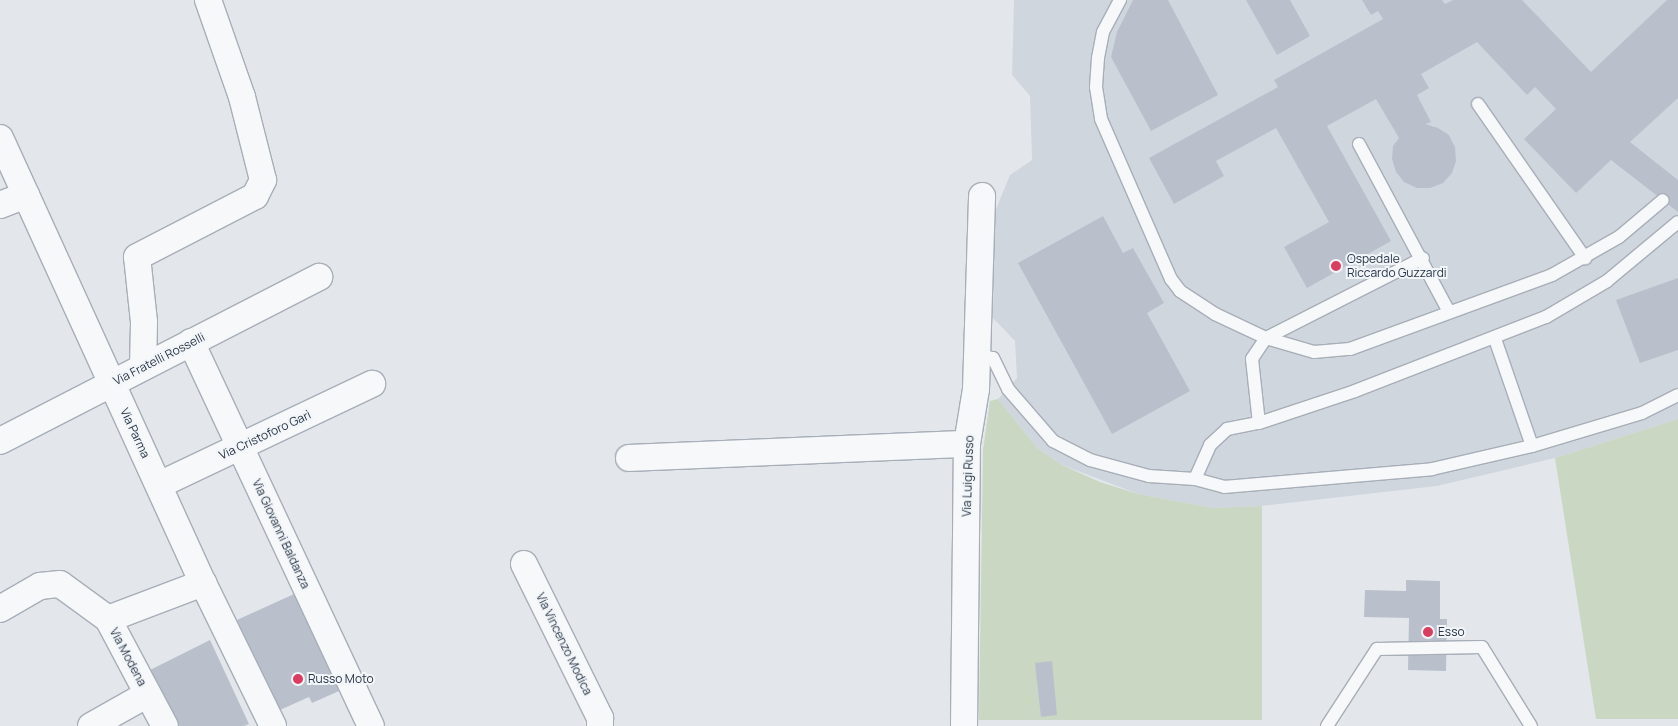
<!DOCTYPE html>
<html>
<head>
<meta charset="utf-8">
<style>
  body { margin:0 }
  #map { position:relative; width:1678px; height:726px; overflow:hidden; background:#e3e7ec; font-family:Manrope,sans-serif }
  div>[style] { position:absolute }
  .built>* { inset:0; background:#d0d6de }
  .green>* { inset:0; background:#c9d7c3 }
  .building>* { inset:0; background:#b9c0cb }
  .roads { filter:drop-shadow(1px 0 #a7aeb7) drop-shadow(-1px 0 #a7aeb7) drop-shadow(0 1px #a7aeb7) drop-shadow(0 -1px #a7aeb7) }
  .lane>* { height:12px; margin:-6px; padding:0 6px; transform-origin:6px; border-radius:6px; background:#f6f8fa }
  .street>* { height:26px; margin:-13px; padding:0 13px; transform-origin:13px; border-radius:13px; background:#f6f8fa }
  .dots>* { width:14px; height:14px; translate:-50% -50%; box-sizing:border-box; border:2px solid #f3f6f9; border-radius:50% }
  span { translate:-50% -50%; white-space:nowrap; text-align:center; line-height:1.15; -webkit-text-stroke:4px #f3f6f9; paint-order:stroke }
  .poi-label { font-size:12px; color:#283546 }
  .left { translate:0 -50%; text-align:left }
  .street-label { font-size:12px; color:#283546 }
</style>
</head>
<body>
<div id="map">
  <div class="built">
    <i style="clip-path:polygon(1014px 0,1678px 0,1678px 419px,1555px 458px,1437px 486px,1262px 506px,1212px 508px,1138px 494px,1062px 465px,1037px 448px,998px 399px,1017px 378px,1015px 341px,993px 318px,994px 214px,1010px 175px,1032px 160px,1030px 96px,1012px 75px)"></i>
  </div>
  <div class="green">
    <i style="clip-path:polygon(998px 399px,1037px 448px,1062px 465px,1100px 482px,1138px 494px,1212px 508px,1262px 506px,1262px 720px,979px 720px,983px 450px,990px 401px)"></i>
    <i style="clip-path:polygon(1678px 419px,1678px 719px,1596px 719px,1555px 458px)"></i>
  </div>
  <div class="building">
    <i style="clip-path:polygon(1133px 0,1168px 0,1218px 95px,1151px 131px,1111px 57px,1117px 32px)"></i>
    <i style="clip-path:polygon(1246px 0,1290px 0,1310px 36px,1277px 55px)"></i>
    <i style="clip-path:polygon(1362px 0,1442px 0,1445px 4px,1453px 0,1522px 0,1591px 72px,1667px 0,1678px 0,1678px 98px,1630px 142px,1678px 180px,1678px 212px,1611px 160px,1576px 193px,1524px 139px,1556px 109px,1535px 87px,1527px 95px,1477px 42px,1421px 74px,1429px 88px,1417px 95px,1431px 122px,1425px 124px,1438px 128px,1449px 135px,1455px 147px,1456px 161px,1452px 173px,1443px 183px,1430px 188px,1417px 188px,1404px 182px,1396px 172px,1392px 159px,1393px 146px,1399px 138px,1376px 99px,1327px 126px,1391px 241px,1307px 288px,1284px 247px,1329px 222px,1276px 128px,1216px 161px,1224px 176px,1174px 204px,1149px 158px,1278px 87px,1274px 80px,1383px 19px,1378px 11px,1371px 15px)"></i>
    <i style="clip-path:polygon(1103px 216px,1123px 253px,1133px 248px,1164px 303px,1147px 313px,1190px 391px,1112px 434px,1018px 263px)"></i>
    <i style="clip-path:polygon(1678px 278px,1678px 350px,1640px 363px,1616px 300px)"></i>
    <i style="clip-path:polygon(1406px 580px,1440px 581px,1440px 619px,1447px 619px,1446px 671px,1408px 670px,1409px 618px,1364px 617px,1365px 590px,1406px 591px)"></i>
    <i style="clip-path:polygon(294px 594px,339px 691px,312px 703px,309px 697px,280px 710px,237px 620px)"></i>
    <i style="clip-path:polygon(210px 640px,249px 724px,244px 726px,176px 726px,150px 670px)"></i>
    <i style="clip-path:polygon(1052px 661px,1057px 715px,1041px 717px,1035px 663px)"></i>
  </div>
  <div class="roads">
    <div class="lane">
      <i style="left:1120px;top:0;width:36px;rotate:118deg"></i>
      <i style="left:1103px;top:32px;width:26px;rotate:101deg"></i>
      <i style="left:1098px;top:58px;width:29px;rotate:94deg"></i>
      <i style="left:1096px;top:87px;width:32px;rotate:81deg"></i>
      <i style="left:1101px;top:119px;width:175px;rotate:66.4deg"></i>
      <i style="left:1171px;top:279px;width:15px;rotate:53deg"></i>
      <i style="left:1180px;top:291px;width:42px;rotate:33.3deg"></i>
      <i style="left:1215px;top:314px;width:56px;rotate:25.2deg"></i>
      <i style="left:1266px;top:338px;width:25px;rotate:124deg"></i>
      <i style="left:1252px;top:359px;width:64px;rotate:83.8deg"></i>
      <i style="left:1478px;top:104px;width:188px;rotate:55.2deg"></i>
      <i style="left:1359px;top:144px;width:191px;rotate:61.8deg"></i>
      <i style="left:1266px;top:338px;width:50px;rotate:16.3deg"></i>
      <i style="left:1314px;top:352px;width:36px;rotate:-5deg"></i>
      <i style="left:1350px;top:349px;width:215px;rotate:-20.1deg"></i>
      <i style="left:1552px;top:275px;width:77px;rotate:-29.6deg"></i>
      <i style="left:1619px;top:237px;width:57px;rotate:-40.1deg"></i>
      <i style="left:1266px;top:338px;width:176px;rotate:-27deg"></i>
      <i style="left:1495px;top:339px;width:113px;rotate:70.9deg"></i>
      <i style="left:977px;top:355px;width:16px;rotate:11deg"></i>
      <i style="left:993px;top:358px;width:34px;rotate:64deg"></i>
      <i style="left:1008px;top:389px;width:69px;rotate:49.1deg"></i>
      <i style="left:1053px;top:441px;width:42px;rotate:27.2deg"></i>
      <i style="left:1090px;top:460px;width:61px;rotate:15.2deg"></i>
      <i style="left:1149px;top:476px;width:46px;rotate:3.7deg"></i>
      <i style="left:1195px;top:479px;width:30px;rotate:15deg"></i>
      <i style="left:1224px;top:487px;width:209px;rotate:-4.9deg"></i>
      <i style="left:1432px;top:469px;width:103px;rotate:-13deg"></i>
      <i style="left:1532px;top:446px;width:115px;rotate:-16.7deg"></i>
      <i style="left:1642px;top:413px;width:40px;rotate:-26.6deg"></i>
      <i style="left:1195px;top:479px;width:37px;rotate:-66deg"></i>
      <i style="left:1210px;top:445px;width:23px;rotate:-43deg"></i>
      <i style="left:1227px;top:429px;width:33px;rotate:-11deg"></i>
      <i style="left:1259px;top:423px;width:101px;rotate:-18.4deg"></i>
      <i style="left:1355px;top:391px;width:205px;rotate:-21.2deg"></i>
      <i style="left:1546px;top:317px;width:71px;rotate:-30.5deg"></i>
      <i style="left:1607px;top:281px;width:92px;rotate:-39.7deg"></i>
      <i style="left:1327px;top:726px;width:92px;rotate:-57deg"></i>
      <i style="left:1377px;top:649px;width:105px;rotate:-1.1deg"></i>
      <i style="left:1482px;top:647px;width:93px;rotate:58.2deg"></i>
    </div>
    <div class="street">
      <i style="left:0;top:138px;width:489px;rotate:65.5deg"></i>
      <i style="left:203px;top:583px;width:159px;rotate:63.9deg"></i>
      <i style="left:0;top:205px;width:28px;rotate:-21deg"></i>
      <i style="left:191px;top:342px;width:424px;rotate:64.9deg"></i>
      <i style="left:143px;top:367px;width:45px;rotate:-88.7deg"></i>
      <i style="left:144px;top:322px;width:65px;rotate:-96.1deg"></i>
      <i style="left:137px;top:257px;width:133px;rotate:-27.3deg"></i>
      <i style="left:255px;top:196px;width:18px;rotate:-63deg"></i>
      <i style="left:263px;top:180px;width:86px;rotate:-104.2deg"></i>
      <i style="left:242px;top:97px;width:103px;rotate:-109.3deg"></i>
      <i style="left:0;top:441px;width:359px;rotate:-27.2deg"></i>
      <i style="left:629px;top:458px;width:338px;rotate:-2.4deg"></i>
      <i style="left:159px;top:485px;width:236px;rotate:-25.4deg"></i>
      <i style="left:524px;top:564px;width:172px;rotate:63.7deg"></i>
      <i style="left:600px;top:718px;width:8px;rotate:90deg"></i>
      <i style="left:0;top:609px;width:46px;rotate:-29.9deg"></i>
      <i style="left:40px;top:586px;width:20px;rotate:-6deg"></i>
      <i style="left:60px;top:584px;width:59px;rotate:36.1deg"></i>
      <i style="left:108px;top:619px;width:121px;rotate:62deg"></i>
      <i style="left:108px;top:619px;width:102px;rotate:-20.8deg"></i>
      <i style="left:91px;top:726px;width:65px;rotate:-29.3deg"></i>
      <i style="left:964px;top:726px;width:282px;rotate:-89.4deg"></i>
      <i style="left:967px;top:444px;width:56px;rotate:-80.7deg"></i>
      <i style="left:976px;top:389px;width:193px;rotate:-88.2deg"></i>
    </div>
  </div>
  <div class="dots">
    <i style="left:1336px;top:266px;background:#db3d60"></i>
    <i style="left:1428px;top:632px;background:#db3d60"></i>
    <i style="left:298px;top:679px;background:#db3d60"></i>
  </div>
  <div class="poi-label">
    <span class="left" style="left:1347px;top:266px">Ospedale<br>Riccardo Guzzardi</span>
    <span class="left" style="left:1438px;top:632px">Esso</span>
    <span class="left" style="left:308px;top:679px">Russo Moto</span>
  </div>
  <div class="street-label">
    <span style="left:159px;top:359px;rotate:-27deg">Via Fratelli Rosselli</span>
    <span style="left:135px;top:433px;rotate:65deg">Via Parma</span>
    <span style="left:265px;top:435px;rotate:-25deg">Via Cristoforo Garì</span>
    <span style="left:968px;top:476px;rotate:-88deg">Via Luigi Russo</span>
    <span style="left:281px;top:534px;rotate:65deg">Via Giovanni Baldanza</span>
    <span style="left:564px;top:644px;rotate:64deg">Via Vincenzo Modica</span>
    <span style="left:128px;top:657px;rotate:62deg">Via Modena</span>
  </div>
</div>
</body>
</html>
